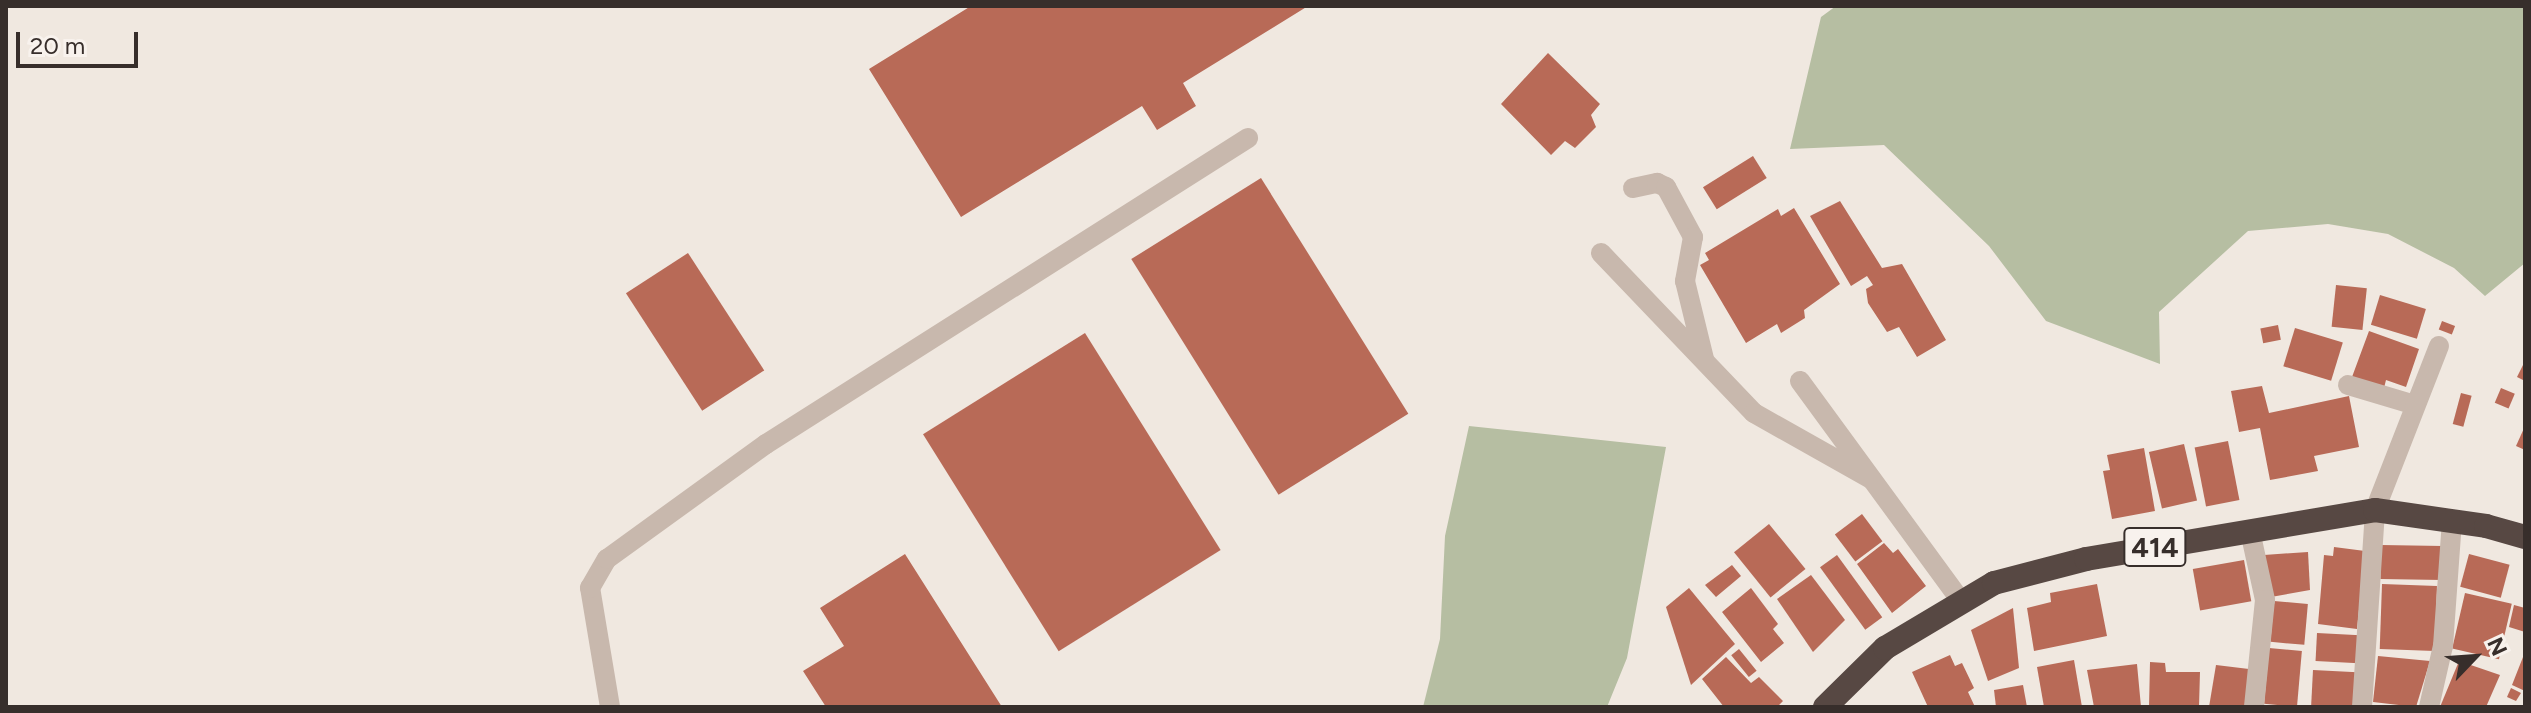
<!DOCTYPE html>
<html>
<head>
<meta charset="utf-8">
<style>
	body { margin:0 }
	#map { position:relative; width:2531px; height:713px; overflow:hidden; background:#f0e8e0; font-family:Figtree,sans-serif }
	div>[style] { position:absolute }
	[style*='--x'] { left:calc(var(--x)*1px); top:calc(var(--y)*1px); width:calc(var(--w)*1px); rotate:calc(var(--a)*1deg) }
	.green>* { inset:0; background:#b6bea2 }
	.building>* { inset:0; background:#b86a57; transform-origin:0 0 }
	.minor>* { height:20px; margin:-10px; padding:0 10px; transform-origin:10px; border-radius:10px; background:#c8b8ad }
	.highway>* { height:24px; margin:-12px; padding:0 12px; transform-origin:12px; border-radius:12px; background:#574843 }
	span { translate:-50% -50%; white-space:nowrap; text-align:center; line-height:1.15; -webkit-text-stroke:7px #f8f2ed; paint-order:stroke }
	.shield-label span { padding:2px 6px; background:#f8f2ed; border:2px solid; border-radius:6px; -webkit-text-stroke-width:0 }
	.shield-label { font-size:28px; color:#372e2b; font-weight:700 }
	.frame { position:absolute; inset:0; border:8px solid #372e2b; pointer-events:none }
	.north { position:absolute; left:2435px; top:617px; width:80px; height:80px; -webkit-text-stroke:6px #f8f2ed; paint-order:stroke; rotate:65deg; font-size:22px; font-weight:700; line-height:32px; text-align:center; color:#372e2b }
	.north::after { content:''; display:block; margin:auto; width:28px; height:36px; background:#372e2b; clip-path:polygon(50% 0,100% 100%,50% 72%,0 100%) }
	.scale { position:absolute; left:16px; top:32px; width:122px; height:36px; box-sizing:border-box; border:4px solid #372e2b; border-top:0; padding-left:10px; font-size:24px; line-height:28px; white-space:nowrap; color:#372e2b; -webkit-text-stroke:6px #f8f2ed; paint-order:stroke }
</style>
</head>
<body>
<div id="map">
	<div class="green">
		<div style="clip-path:polygon(1836px 6px,2525px 6px,2525px 263px,2485px 296px,2454px 268px,2388px 234px,2328px 224px,2248px 231px,2159px 312px,2160px 364px,2046px 321px,1989px 246px,1884px 145px,1790px 149px,1821px 17px)"></div>
		<div style="clip-path:polygon(1469px 426px,1666px 447px,1627px 658px,1607px 707px,1423px 707px,1440px 639px,1445px 536px)"></div>
	</div>
	<div class="building">
		<div style="clip-path:polygon(971px 6px,1308px 6px,1183px 83px,1196px 106px,1157px 130px,1142px 106px,961px 217px,869px 69px)"></div>
		<div style="clip-path:polygon(1548px 53px,1600px 104px,1591px 115px,1596px 127px,1575px 148px,1565px 141px,1551px 155px,1501px 104px)"></div>
		<div style="left:1753px;top:156px;width:26px;height:59px;rotate:58deg"></div>
		<div style="left:1261px;top:178px;width:278px;height:153px;rotate:58deg"></div>
		<div style="clip-path:polygon(1840px 201px,1882px 268px,1902px 264px,1946px 340px,1917px 357px,1899px 327px,1887px 332px,1868px 303px,1866px 289px,1873px 285px,1867px 276px,1851px 286px,1810px 216px)"></div>
		<div style="clip-path:polygon(1794px 208px,1840px 284px,1804px 310px,1805px 318px,1781px 333px,1777px 324px,1746px 343px,1700px 265px,1709px 260px,1705px 253px,1778px 209px,1781px 216px)"></div>
		<div style="left:688px;top:253px;width:140px;height:74px;rotate:57deg"></div>
		<div style="left:2336px;top:285px;width:31px;height:42px;rotate:6deg"></div>
		<div style="left:2380px;top:295px;width:48px;height:31px;rotate:17deg"></div>
		<div style="left:2442px;top:321px;width:14px;height:9px;rotate:21deg"></div>
		<div style="left:2278px;top:325px;width:15px;height:18px;rotate:79deg"></div>
		<div style="left:2295px;top:328px;width:50px;height:40px;rotate:17deg"></div>
		<div style="clip-path:polygon(2369px 331px,2419px 349px,2406px 387px,2386px 380px,2384px 388px,2352px 377px)"></div>
		<div style="left:1085px;top:333px;width:256px;height:191px;rotate:58deg"></div>
		<div style="clip-path:polygon(2525px 361px,2525px 381px,2517px 377px)"></div>
		<div style="clip-path:polygon(2262px 386px,2269px 413px,2349px 396px,2359px 447px,2314px 456px,2318px 471px,2270px 480px,2260px 428px,2239px 432px,2231px 391px)"></div>
		<div style="left:2501px;top:388px;width:15px;height:16px;rotate:23deg"></div>
		<div style="left:2461px;top:393px;width:11px;height:32px;rotate:15deg"></div>
		<div style="clip-path:polygon(2525px 426px,2525px 450px,2516px 446px)"></div>
		<div style="left:2228px;top:441px;width:60px;height:34px;rotate:79deg"></div>
		<div style="left:2184px;top:444px;width:58px;height:36px;rotate:77deg"></div>
		<div style="clip-path:polygon(2144px 448px,2155px 511px,2112px 519px,2103px 471px,2110px 470px,2107px 455px)"></div>
		<div style="left:1862px;top:514px;width:34px;height:34px;rotate:53deg"></div>
		<div style="left:1769px;top:524px;width:58px;height:45px;rotate:51deg"></div>
		<div style="clip-path:polygon(1884px 543px,1893px 553px,1898px 549px,1926px 586px,1892px 613px,1857px 564px)"></div>
		<div style="left:2381px;top:545px;width:62px;height:34px;rotate:1deg"></div>
		<div style="clip-path:polygon(2334px 547px,2365px 551px,2357px 629px,2318px 624px,2324px 555px,2333px 556px)"></div>
		<div style="clip-path:polygon(2308px 552px,2310px 590px,2271px 597px,2264px 555px)"></div>
		<div style="clip-path:polygon(905px 554px,1002px 707px,826px 707px,803px 671px,844px 646px,820px 608px)"></div>
		<div style="left:2469px;top:554px;width:42px;height:34px;rotate:15deg"></div>
		<div style="left:1837px;top:555px;width:77px;height:21px;rotate:54deg"></div>
		<div style="left:2244px;top:560px;width:42px;height:52px;rotate:80deg"></div>
		<div style="clip-path:polygon(1732px 565px,1741px 576px,1716px 597px,1705px 585px)"></div>
		<div style="clip-path:polygon(1811px 575px,1845px 620px,1813px 652px,1777px 599px)"></div>
		<div style="clip-path:polygon(2097px 584px,2107px 636px,2034px 651px,2027px 608px,2051px 602px,2050px 593px)"></div>
		<div style="left:2382px;top:584px;width:55px;height:65px;rotate:2deg"></div>
		<div style="clip-path:polygon(1689px 588px,1735px 644px,1691px 685px,1666px 607px)"></div>
		<div style="clip-path:polygon(1751px 588px,1778px 624px,1773px 629px,1784px 643px,1761px 662px,1722px 612px)"></div>
		<div style="left:2465px;top:593px;width:48px;height:57px;rotate:13deg"></div>
		<div style="left:2274px;top:601px;width:34px;height:41px;rotate:5deg"></div>
		<div style="clip-path:polygon(2514px 605px,2525px 608px,2525px 632px,2509px 627px)"></div>
		<div style="clip-path:polygon(2013px 608px,2019px 668px,1988px 681px,1971px 630px)"></div>
		<div style="left:2317px;top:633px;width:43px;height:28px;rotate:3deg"></div>
		<div style="left:2269px;top:648px;width:33px;height:56px;rotate:5deg"></div>
		<div style="left:1739px;top:649px;width:28px;height:10px;rotate:51deg"></div>
		<div style="clip-path:polygon(2525px 652px,2525px 691px,2512px 685px)"></div>
		<div style="clip-path:polygon(1950px 655px,1955px 666px,1962px 663px,1974px 688px,1968px 692px,1975px 707px,1928px 707px,1912px 672px)"></div>
		<div style="clip-path:polygon(2378px 656px,2430px 661px,2416px 707px,2373px 702px)"></div>
		<div style="clip-path:polygon(1726px 657px,1751px 683px,1759px 677px,1783px 701px,1777px 707px,1724px 707px,1702px 679px)"></div>
		<div style="clip-path:polygon(2074px 660px,2082px 707px,2044px 707px,2037px 667px)"></div>
		<div style="clip-path:polygon(2459px 661px,2500px 675px,2486px 707px,2440px 707px)"></div>
		<div style="clip-path:polygon(2150px 662px,2165px 663px,2166px 672px,2200px 672px,2199px 707px,2149px 707px)"></div>
		<div style="clip-path:polygon(2137px 664px,2141px 707px,2094px 707px,2087px 670px)"></div>
		<div style="clip-path:polygon(2216px 665px,2249px 669px,2245px 707px,2209px 707px)"></div>
		<div style="left:2313px;top:670px;width:44px;height:37px;rotate:3deg"></div>
		<div style="clip-path:polygon(2023px 685px,2027px 707px,1996px 707px,1994px 690px)"></div>
		<div style="clip-path:polygon(2511px 688px,2521px 693px,2516px 701px,2507px 697px)"></div>
	</div>
	<div class="minor">
		<div style="--x:1633;--y:188;--w:25;--a:-12"></div>
		<div style="--x:1657;--y:183;--w:10;--a:24"></div>
		<div style="--x:1666;--y:187;--w:57;--a:61.6"></div>
		<div style="--x:1693;--y:237;--w:45;--a:100.3"></div>
		<div style="--x:1685;--y:281;--w:80;--a:76.3"></div>
		<div style="--x:1601;--y:253;--w:221;--a:46.3"></div>
		<div style="--x:1754;--y:413;--w:134;--a:29.4"></div>
		<div style="--x:1800;--y:381;--w:274;--a:53.8"></div>
		<div style="--x:2348;--y:385;--w:70;--a:16.6"></div>
		<div style="--x:2250;--y:531;--w:71;--a:77.7"></div>
		<div style="--x:2265;--y:600;--w:108;--a:95.9"></div>
		<div style="--x:610;--y:707;--w:121;--a:-99.5"></div>
		<div style="--x:590;--y:588;--w:34;--a:-60"></div>
		<div style="--x:607;--y:559;--w:196;--a:-35.9"></div>
		<div style="--x:766;--y:444;--w:571;--a:-32.41"></div>
		<div style="--x:2362;--y:707;--w:197;--a:-86.2"></div>
		<div style="--x:2375;--y:510;--w:176;--a:-68.7"></div>
		<div style="--x:2429;--y:707;--w:63;--a:-77.1"></div>
		<div style="--x:2443;--y:646;--w:125;--a:-85.9"></div>
	</div>
	<div class="highway">
		<div style="--x:1825;--y:707;--w:84;--a:-44.5"></div>
		<div style="--x:1885;--y:648;--w:127;--a:-30.8"></div>
		<div style="--x:1994;--y:583;--w:95;--a:-14.6"></div>
		<div style="--x:2086;--y:559;--w:293;--a:-9.6"></div>
		<div style="--x:2375;--y:510;--w:112;--a:8.2"></div>
		<div style="--x:2486;--y:526;--w:41;--a:15.8"></div>
	</div>
	<div class="shield-label">
		<span style="left:2155px;top:547px">414</span>
	</div>
	<div class="frame"></div>
	<div class="north">N</div>
	<div class="scale">20 m</div>
</div>
</body>
</html>
